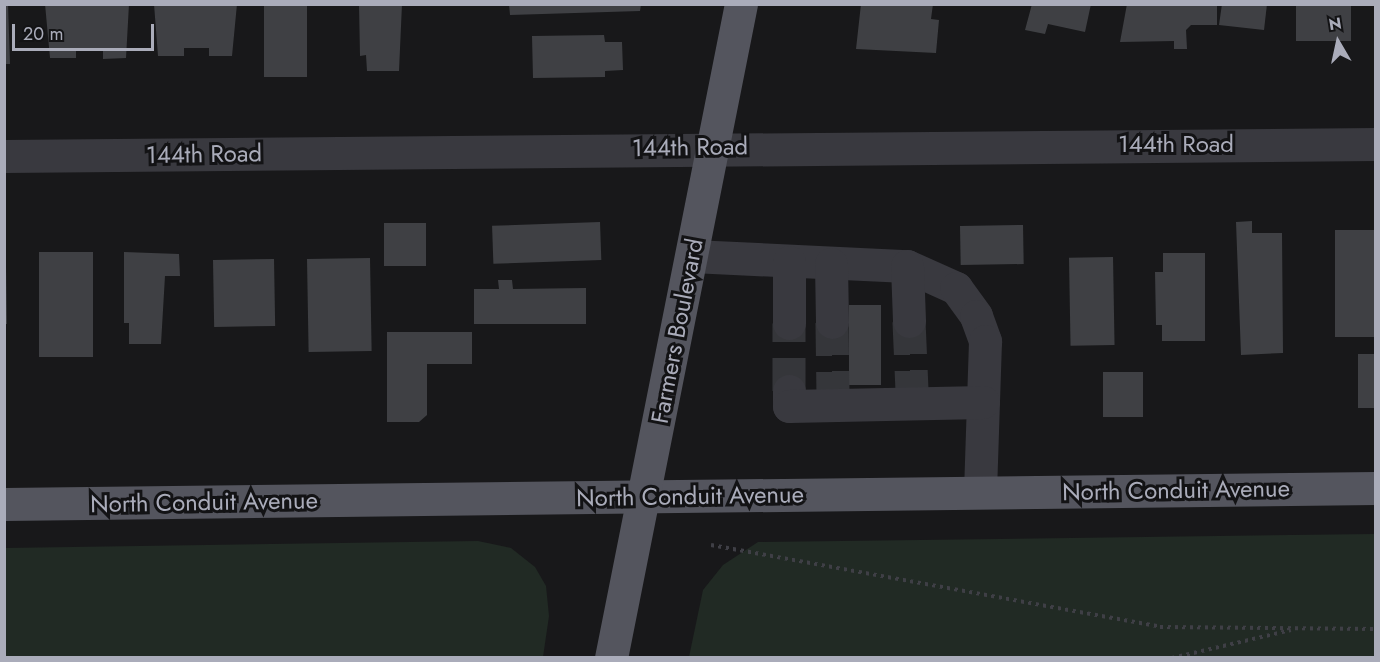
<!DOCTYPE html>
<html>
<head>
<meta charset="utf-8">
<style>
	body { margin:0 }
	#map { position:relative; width:1380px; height:662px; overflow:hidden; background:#18181a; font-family:Jost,sans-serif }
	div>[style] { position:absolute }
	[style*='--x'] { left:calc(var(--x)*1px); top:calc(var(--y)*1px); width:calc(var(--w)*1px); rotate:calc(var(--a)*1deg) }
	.green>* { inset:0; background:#212a24 }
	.building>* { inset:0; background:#3f4044; transform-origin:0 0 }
	.minor-tunnel>* { height:33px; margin-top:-16.5px; transform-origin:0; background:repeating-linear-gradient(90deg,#35363a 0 33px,transparent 0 49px) }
	.path>* { height:4px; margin-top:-2px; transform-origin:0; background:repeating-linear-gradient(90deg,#3f3f46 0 3px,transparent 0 7.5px) }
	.minor>* { height:33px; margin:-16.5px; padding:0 16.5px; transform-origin:16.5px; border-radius:16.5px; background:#39393f }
	.major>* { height:33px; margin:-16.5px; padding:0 16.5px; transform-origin:16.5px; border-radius:16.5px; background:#54555e }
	span { translate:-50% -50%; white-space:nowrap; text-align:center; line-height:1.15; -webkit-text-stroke:6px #131315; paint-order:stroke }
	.street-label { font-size:24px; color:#aaacba }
	.frame { position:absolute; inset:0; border:6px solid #aaacba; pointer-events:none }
	.north { position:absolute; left:1308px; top:12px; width:60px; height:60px; -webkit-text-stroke:4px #131315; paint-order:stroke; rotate:351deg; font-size:16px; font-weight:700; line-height:24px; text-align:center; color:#aaacba }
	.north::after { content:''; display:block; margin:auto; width:21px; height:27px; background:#aaacba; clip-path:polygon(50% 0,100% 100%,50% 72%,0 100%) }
	.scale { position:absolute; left:12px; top:24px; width:142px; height:27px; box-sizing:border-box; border:3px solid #aaacba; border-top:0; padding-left:8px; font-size:18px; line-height:21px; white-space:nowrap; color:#aaacba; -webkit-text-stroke:4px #131315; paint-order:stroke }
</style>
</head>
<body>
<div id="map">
	<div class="green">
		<div style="clip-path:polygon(1375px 534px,1375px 657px,689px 657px,703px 590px,723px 565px,758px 542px)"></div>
		<div style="clip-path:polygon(478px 541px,511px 548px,535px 567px,546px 586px,549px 616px,543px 657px,5px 657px,5px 548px)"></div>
	</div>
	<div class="building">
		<div style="clip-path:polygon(4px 4px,8px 4px,10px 64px,4px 64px)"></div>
		<div style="clip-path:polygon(45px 4px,129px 4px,126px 58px,103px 59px,103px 50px,76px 50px,76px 58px,50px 58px)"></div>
		<div style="clip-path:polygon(154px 4px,237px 4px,232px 56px,209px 56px,209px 48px,184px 48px,184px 56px,158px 56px)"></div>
		<div style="left:264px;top:4px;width:43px;height:73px"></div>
		<div style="clip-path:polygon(359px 4px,402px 4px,399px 71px,367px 71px,366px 55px,360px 56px)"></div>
		<div style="clip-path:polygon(509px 4px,641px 4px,640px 11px,510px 15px)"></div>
		<div style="clip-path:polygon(861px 4px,933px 4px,931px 19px,939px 20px,936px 53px,856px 49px)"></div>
		<div style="clip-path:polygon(1032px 4px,1091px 4px,1085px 32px,1048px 24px,1045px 34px,1025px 30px)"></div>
		<div style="clip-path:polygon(1127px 4px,1217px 4px,1217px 25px,1191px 25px,1186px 30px,1187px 49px,1174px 49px,1174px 41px,1120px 42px)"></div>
		<div style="clip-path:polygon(1222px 4px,1267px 4px,1264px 30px,1219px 25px)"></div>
		<div style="left:1296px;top:4px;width:55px;height:37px"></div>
		<div style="clip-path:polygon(604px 35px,605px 42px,622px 42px,623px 70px,605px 71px,605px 77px,533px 78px,532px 36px)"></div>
		<div style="clip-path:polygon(1252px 221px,1252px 233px,1282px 233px,1283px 353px,1241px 355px,1236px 222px)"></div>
		<div style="left:600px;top:222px;width:38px;height:108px;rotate:88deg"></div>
		<div style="left:384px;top:223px;width:42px;height:43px"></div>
		<div style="left:1023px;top:225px;width:39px;height:63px;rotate:89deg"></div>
		<div style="left:1376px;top:230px;width:107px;height:41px;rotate:90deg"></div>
		<div style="left:39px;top:252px;width:54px;height:105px"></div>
		<div style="clip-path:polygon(124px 252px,179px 254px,180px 276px,165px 276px,161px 344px,129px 344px,129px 323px,124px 323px)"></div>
		<div style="clip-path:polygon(1163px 253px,1205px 253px,1205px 341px,1162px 341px,1162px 325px,1156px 325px,1155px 272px,1163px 272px)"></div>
		<div style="left:1113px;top:257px;width:88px;height:44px;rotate:89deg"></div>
		<div style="left:370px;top:258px;width:93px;height:63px;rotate:89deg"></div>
		<div style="left:274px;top:259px;width:67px;height:61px;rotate:89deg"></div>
		<div style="clip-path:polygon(4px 267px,6px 267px,7px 324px,4px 324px)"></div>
		<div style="clip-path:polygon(498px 280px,512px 280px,513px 289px,586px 288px,586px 324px,474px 324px,474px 289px,499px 289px)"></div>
		<div style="left:849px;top:305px;width:32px;height:80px"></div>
		<div style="clip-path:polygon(387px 332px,472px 332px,472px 364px,427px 364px,427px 415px,419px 422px,387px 422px)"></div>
		<div style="left:1358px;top:354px;width:18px;height:54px"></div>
		<div style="left:1103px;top:372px;width:40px;height:45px"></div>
	</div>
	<div class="minor-tunnel">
		<div style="--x:909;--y:321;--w:70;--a:87.5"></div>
		<div style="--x:832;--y:322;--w:68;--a:89.2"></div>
		<div style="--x:789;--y:391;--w:68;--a:-90"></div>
	</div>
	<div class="path">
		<div style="--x:711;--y:545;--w:456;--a:10.3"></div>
		<div style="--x:1160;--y:627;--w:216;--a:0.5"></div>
		<div style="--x:1172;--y:658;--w:122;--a:-13.2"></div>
	</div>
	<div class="minor">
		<div style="--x:4;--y:156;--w:1372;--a:-0.5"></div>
		<div style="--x:692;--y:256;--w:215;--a:2.7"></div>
		<div style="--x:907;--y:266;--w:54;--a:24.2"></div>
		<div style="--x:956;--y:288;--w:34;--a:54"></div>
		<div style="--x:976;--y:316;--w:27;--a:70"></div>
		<div style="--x:985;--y:341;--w:151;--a:91.9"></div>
		<div style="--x:831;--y:264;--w:58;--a:89"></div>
		<div style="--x:907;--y:266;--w:55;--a:87.9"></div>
		<div style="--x:789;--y:323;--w:61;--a:-90"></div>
		<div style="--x:789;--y:391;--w:15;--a:90"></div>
		<div style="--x:789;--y:406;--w:194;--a:-1.2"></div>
	</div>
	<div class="major">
		<div style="--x:4;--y:504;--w:1372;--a:-0.67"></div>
		<div style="--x:611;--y:658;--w:667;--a:-78.76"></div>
	</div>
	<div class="street-label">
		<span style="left:1176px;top:144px">144th Road</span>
		<span style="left:690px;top:147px;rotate:-1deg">144th Road</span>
		<span style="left:204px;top:154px;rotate:-1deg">144th Road</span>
		<span style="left:677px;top:331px;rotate:-79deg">Farmers Boulevard</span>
		<span style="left:1176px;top:490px;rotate:-1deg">North Conduit Avenue</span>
		<span style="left:690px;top:496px;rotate:-1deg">North Conduit Avenue</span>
		<span style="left:204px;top:502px;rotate:-1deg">North Conduit Avenue</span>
	</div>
	<div class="frame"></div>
	<div class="north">N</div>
	<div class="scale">20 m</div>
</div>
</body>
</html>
